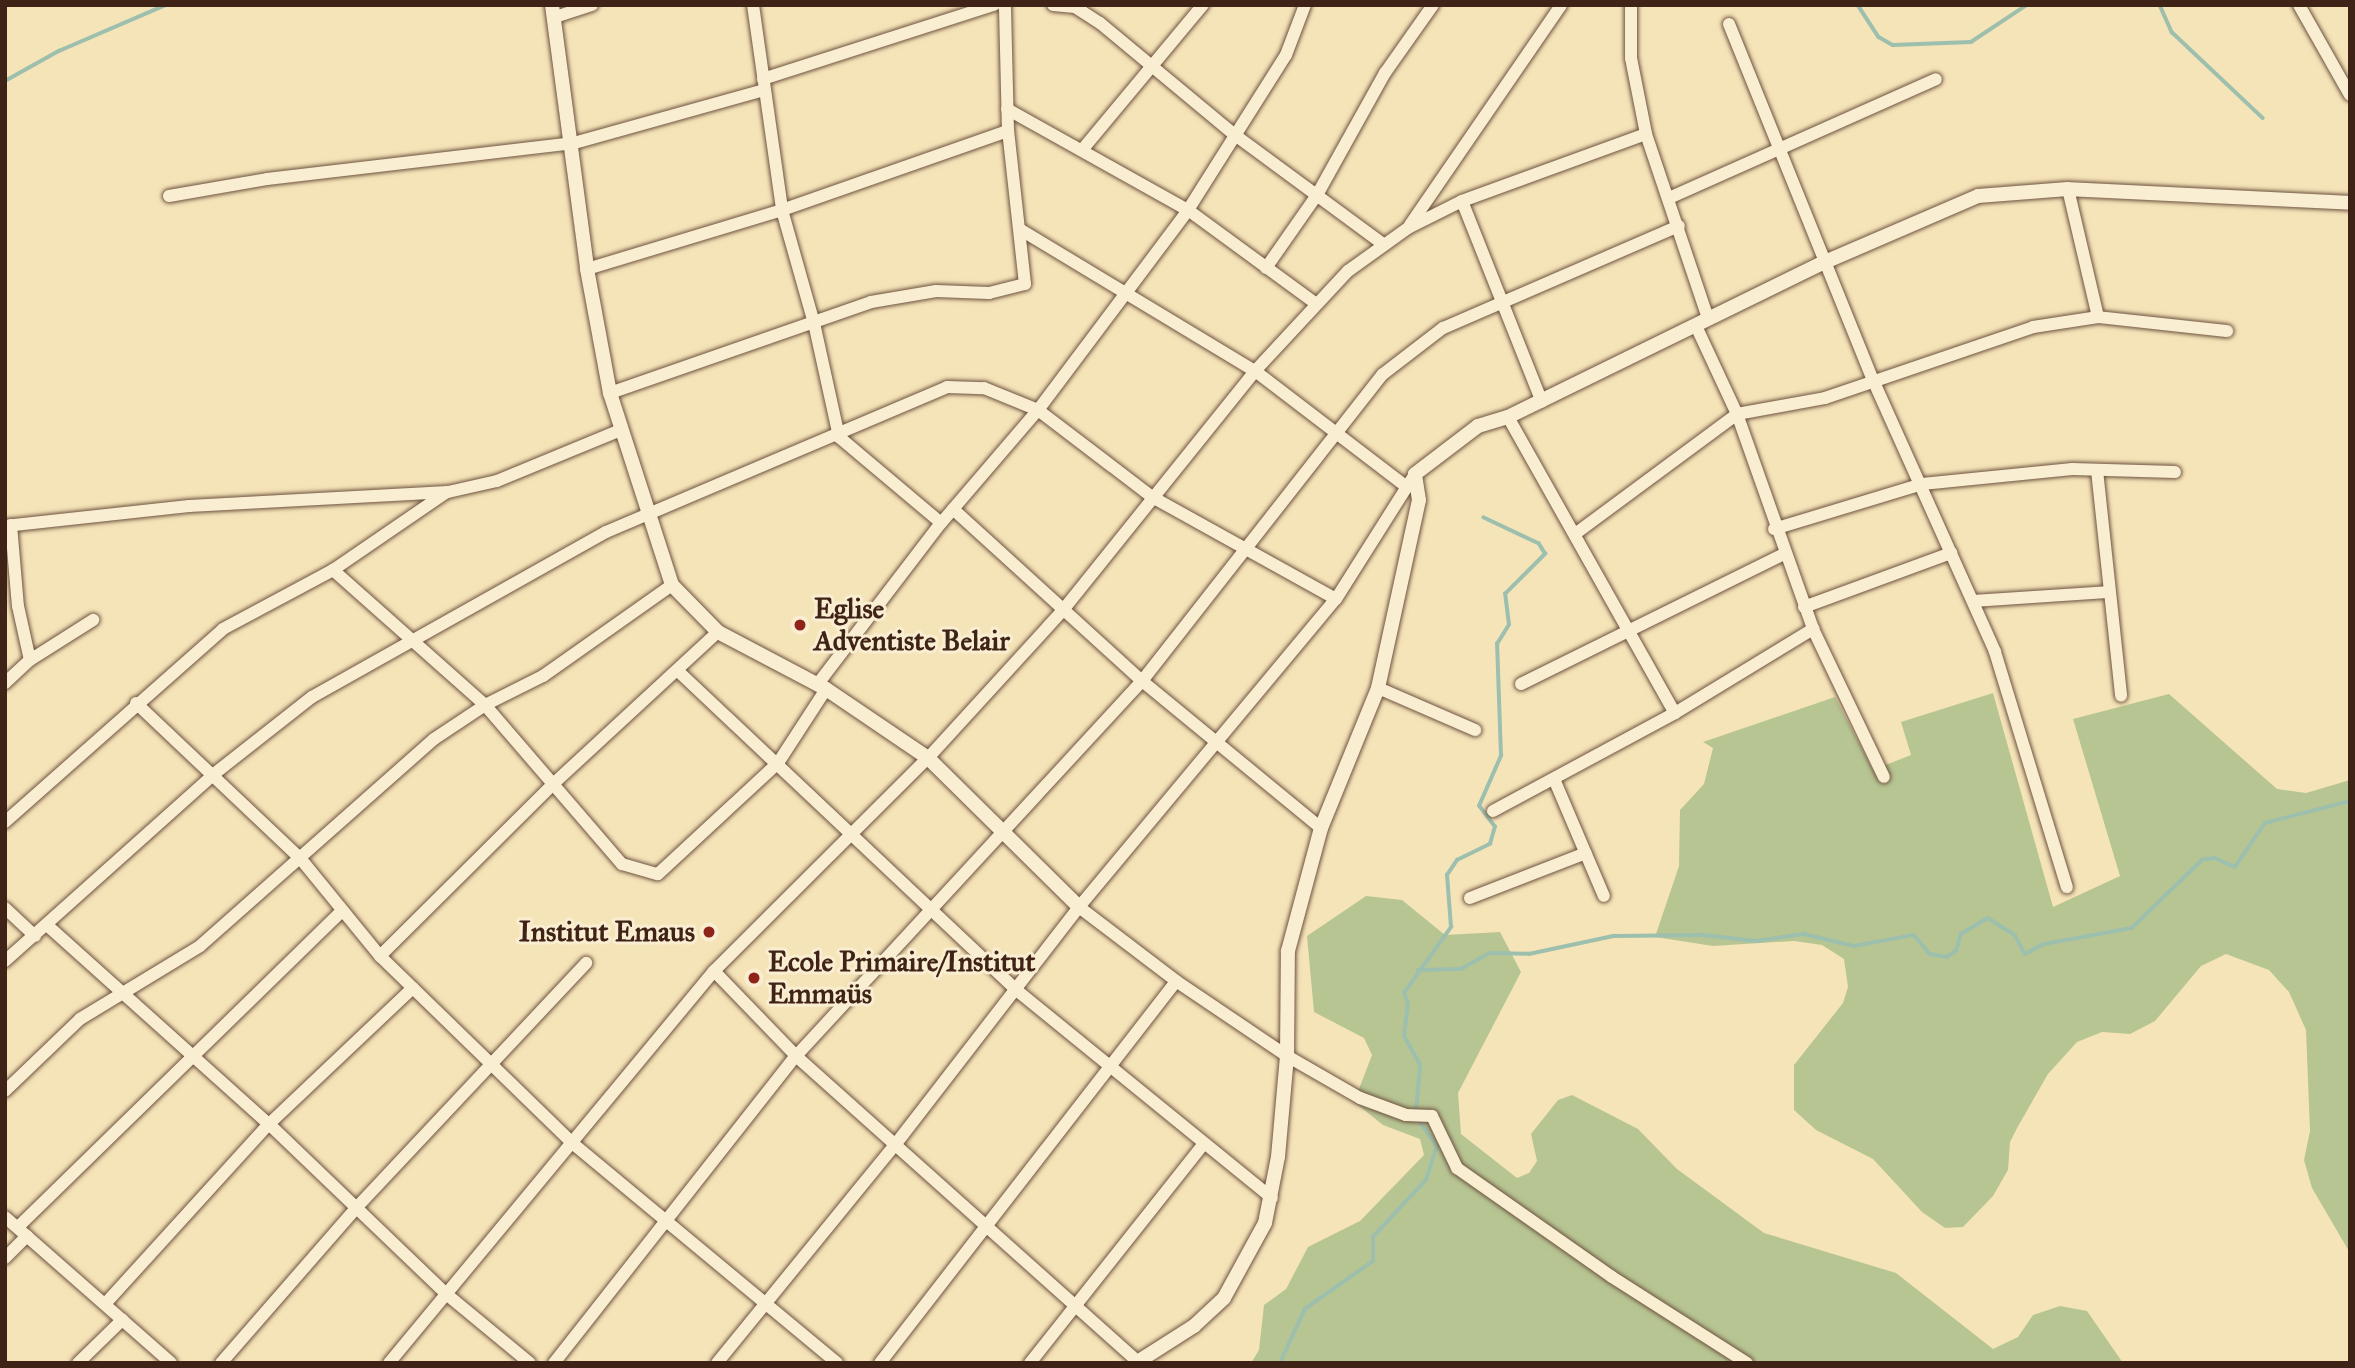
<!DOCTYPE html>
<html>
<head>
<meta charset="utf-8">
<style>
	body { margin:0 }
	#map { position:relative; width:2355px; height:1368px; overflow:hidden; background:#f6e4b9; font-family:"IM FELL Great Primer",serif }
	div>[style] { position:absolute }
	[style*='--x'] { left:calc(var(--x)*1px); top:calc(var(--y)*1px); width:calc(var(--w)*1px); rotate:calc(var(--a)*1deg) }
	.green>* { inset:0; background:#b7c593 }
	.stream>* { height:3.5px; margin:-1.75px; padding:0 1.75px; transform-origin:1.75px; border-radius:1.75px; background:#9dbfad }
	.roads { filter:drop-shadow(0 0 2px #6d533f) drop-shadow(0 0 2px #6d533f) }
	.minor>* { height:12px; margin:-6px; padding:0 6px; transform-origin:6px; border-radius:6px; background:#f9edd2 }
	.tertiary>* { height:14px; margin:-7px; padding:0 7px; transform-origin:7px; border-radius:7px; background:#f9edd2 }
	.dots>* { width:19px; height:19px; translate:-50% -50%; box-sizing:border-box; border:4px solid #f9edd2; border-radius:50% }
	span { translate:-50% -50%; white-space:nowrap; text-align:center; line-height:1.15; -webkit-text-stroke:6px #f9edd2; paint-order:stroke }
	.poi-label { font-size:28px; color:#3f2316; font-weight:700 }
	.left { translate:0 -50%; text-align:left }
	.right { translate:-100% -50%; text-align:right }
	.frame { position:absolute; inset:0; border:7px solid #3f2316; pointer-events:none }
</style>
</head>
<body>
<div id="map">
	<div class="green">
		<div style="clip-path:polygon(1993px 693px,2053px 907px,2120px 876px,2073px 719px,2169px 694px,2277px 789px,2306px 793px,2350px 780px,2350px 1253px,2312px 1188px,2304px 1160px,2310px 1131px,2306px 1030px,2289px 992px,2269px 970px,2226px 954px,2201px 966px,2155px 1021px,2130px 1034px,2102px 1032px,2077px 1042px,2048px 1074px,2017px 1128px,2010px 1142px,2008px 1170px,1993px 1196px,1963px 1227px,1945px 1228px,1922px 1212px,1873px 1159px,1816px 1130px,1794px 1110px,1794px 1065px,1843px 1003px,1848px 987px,1844px 959px,1822px 945px,1794px 941px,1713px 946px,1655px 937px,1679px 866px,1680px 810px,1704px 784px,1713px 748px,1703px 742px,1835px 697px,1873px 770px,1911px 755px,1901px 722px)"></div>
		<div style="clip-path:polygon(1366px 896px,1402px 900px,1445px 935px,1500px 932px,1521px 972px,1458px 1093px,1461px 1134px,1517px 1178px,1529px 1173px,1537px 1161px,1531px 1134px,1558px 1100px,1572px 1095px,1638px 1129px,1677px 1169px,1764px 1233px,1896px 1273px,1993px 1349px,2018px 1337px,2033px 1315px,2060px 1306px,2087px 1311px,2123px 1363px,1251px 1363px,1259px 1350px,1264px 1305px,1286px 1289px,1308px 1247px,1360px 1221px,1424px 1155px,1420px 1139px,1383px 1125px,1354px 1102px,1372px 1055px,1364px 1038px,1314px 1012px,1307px 936px)"></div>
	</div>
	<div class="stream">
		<div style="--x:1858;--y:5;--w:38;--a:57"></div>
		<div style="--x:1879;--y:37;--w:16;--a:30"></div>
		<div style="--x:1893;--y:45;--w:78;--a:-2.2"></div>
		<div style="--x:1971;--y:42;--w:67;--a:-33.5"></div>
		<div style="--x:2160;--y:5;--w:30;--a:66"></div>
		<div style="--x:2172;--y:32;--w:125;--a:43.4"></div>
		<div style="--x:5;--y:81;--w:62;--a:-29.1"></div>
		<div style="--x:59;--y:51;--w:116;--a:-23.3"></div>
		<div style="--x:1418;--y:970;--w:43;--a:-1.3"></div>
		<div style="--x:1461;--y:969;--w:33;--a:-29"></div>
		<div style="--x:1490;--y:953;--w:39;--a:1"></div>
		<div style="--x:1529;--y:954;--w:87;--a:-12"></div>
		<div style="--x:1614;--y:936;--w:89;--a:-0.6"></div>
		<div style="--x:1703;--y:935;--w:54;--a:6.3"></div>
		<div style="--x:1757;--y:941;--w:48;--a:-8.5"></div>
		<div style="--x:1804;--y:934;--w:51;--a:13.5"></div>
		<div style="--x:1854;--y:946;--w:61;--a:-10.4"></div>
		<div style="--x:1914;--y:935;--w:25;--a:50"></div>
		<div style="--x:1930;--y:954;--w:17;--a:10"></div>
		<div style="--x:1947;--y:957;--w:11;--a:-34"></div>
		<div style="--x:1956;--y:951;--w:18;--a:-74"></div>
		<div style="--x:1961;--y:934;--w:31;--a:-31"></div>
		<div style="--x:1988;--y:918;--w:32;--a:32"></div>
		<div style="--x:2015;--y:935;--w:21;--a:62"></div>
		<div style="--x:2025;--y:954;--w:21;--a:-28"></div>
		<div style="--x:2044;--y:944;--w:89;--a:-10.3"></div>
		<div style="--x:2132;--y:928;--w:98;--a:-44.2"></div>
		<div style="--x:2202;--y:860;--w:13;--a:-9"></div>
		<div style="--x:2215;--y:858;--w:22;--a:24"></div>
		<div style="--x:2235;--y:867;--w:53;--a:-55.7"></div>
		<div style="--x:2265;--y:823;--w:88;--a:-14.5"></div>
		<div style="--x:1416;--y:1113;--w:48;--a:-85.2"></div>
		<div style="--x:1420;--y:1065;--w:33;--a:-119"></div>
		<div style="--x:1404;--y:1036;--w:32;--a:-83"></div>
		<div style="--x:1408;--y:1004;--w:12;--a:-110"></div>
		<div style="--x:1404;--y:993;--w:81;--a:-54.5"></div>
		<div style="--x:1451;--y:927;--w:52;--a:-94.4"></div>
		<div style="--x:1447;--y:875;--w:18;--a:-56"></div>
		<div style="--x:1457;--y:860;--w:37;--a:-26"></div>
		<div style="--x:1490;--y:844;--w:18;--a:-74"></div>
		<div style="--x:1495;--y:827;--w:26;--a:-127"></div>
		<div style="--x:1479;--y:806;--w:55;--a:-66.3"></div>
		<div style="--x:1501;--y:756;--w:112;--a:-92"></div>
		<div style="--x:1497;--y:644;--w:22;--a:-58"></div>
		<div style="--x:1509;--y:625;--w:31;--a:-97"></div>
		<div style="--x:1505;--y:594;--w:57;--a:-45"></div>
		<div style="--x:1545;--y:554;--w:12;--a:-121"></div>
		<div style="--x:1539;--y:544;--w:61;--a:-154.7"></div>
		<div style="--x:1280;--y:1363;--w:60;--a:-65.2"></div>
		<div style="--x:1305;--y:1309;--w:83;--a:-35.2"></div>
		<div style="--x:1373;--y:1261;--w:24;--a:-90"></div>
		<div style="--x:1373;--y:1237;--w:78;--a:-47.1"></div>
		<div style="--x:1426;--y:1180;--w:35;--a:-72"></div>
		<div style="--x:1437;--y:1147;--w:32;--a:-124"></div>
	</div>
	<div class="roads">
		<div class="minor">
			<div style="--x:753;--y:5;--w:207;--a:81.9"></div>
			<div style="--x:782;--y:210;--w:117;--a:74.2"></div>
			<div style="--x:814;--y:323;--w:117;--a:77.6"></div>
			<div style="--x:839;--y:437;--w:133;--a:40.1"></div>
			<div style="--x:1053;--y:5;--w:22;--a:5"></div>
			<div style="--x:1075;--y:7;--w:30;--a:33"></div>
			<div style="--x:1100;--y:23;--w:175;--a:39.7"></div>
			<div style="--x:1235;--y:135;--w:184;--a:36.4"></div>
			<div style="--x:1631;--y:5;--w:53;--a:90"></div>
			<div style="--x:1631;--y:58;--w:77;--a:78.8"></div>
			<div style="--x:1646;--y:134;--w:194;--a:71.4"></div>
			<div style="--x:2299;--y:5;--w:103;--a:60.5"></div>
			<div style="--x:555;--y:17;--w:39;--a:-18"></div>
			<div style="--x:1729;--y:24;--w:384;--a:68"></div>
			<div style="--x:1873;--y:380;--w:298;--a:65.8"></div>
			<div style="--x:1995;--y:652;--w:246;--a:73"></div>
			<div style="--x:763;--y:79;--w:243;--a:-17.8"></div>
			<div style="--x:1007;--y:109;--w:207;--a:29.2"></div>
			<div style="--x:1188;--y:210;--w:157;--a:36.2"></div>
			<div style="--x:1082;--y:150;--w:189;--a:-50.2"></div>
			<div style="--x:2068;--y:189;--w:131;--a:76.8"></div>
			<div style="--x:169;--y:196;--w:99;--a:-9.8"></div>
			<div style="--x:267;--y:179;--w:309;--a:-6.7"></div>
			<div style="--x:574;--y:143;--w:197;--a:-15.6"></div>
			<div style="--x:1669;--y:198;--w:292;--a:-24"></div>
			<div style="--x:1462;--y:201;--w:216;--a:68.3"></div>
			<div style="--x:1410;--y:225;--w:267;--a:-55.5"></div>
			<div style="--x:1021;--y:230;--w:273;--a:31.1"></div>
			<div style="--x:1255;--y:371;--w:188;--a:37.4"></div>
			<div style="--x:1266;--y:268;--w:89;--a:-55.1"></div>
			<div style="--x:1317;--y:195;--w:140;--a:-60.9"></div>
			<div style="--x:1385;--y:73;--w:83;--a:-54.8"></div>
			<div style="--x:587;--y:269;--w:204;--a:-16.8"></div>
			<div style="--x:782;--y:210;--w:239;--a:-19.3"></div>
			<div style="--x:1696;--y:326;--w:97;--a:65"></div>
			<div style="--x:1737;--y:414;--w:228;--a:70.5"></div>
			<div style="--x:1813;--y:629;--w:164;--a:64.4"></div>
			<div style="--x:610;--y:393;--w:276;--a:-19.2"></div>
			<div style="--x:871;--y:302;--w:66;--a:-9.6"></div>
			<div style="--x:936;--y:291;--w:53;--a:2.2"></div>
			<div style="--x:989;--y:293;--w:37;--a:-14"></div>
			<div style="--x:1025;--y:284;--w:154;--a:-96.3"></div>
			<div style="--x:1008;--y:131;--w:126;--a:-91.4"></div>
			<div style="--x:1508;--y:417;--w:340;--a:60.6"></div>
			<div style="--x:2097;--y:470;--w:227;--a:83.9"></div>
			<div style="--x:953;--y:509;--w:256;--a:42.3"></div>
			<div style="--x:1142;--y:681;--w:232;--a:39.4"></div>
			<div style="--x:11;--y:525;--w:81;--a:85.1"></div>
			<div style="--x:18;--y:606;--w:55;--a:77.5"></div>
			<div style="--x:5;--y:526;--w:185;--a:-6.2"></div>
			<div style="--x:189;--y:506;--w:259;--a:-3.1"></div>
			<div style="--x:448;--y:492;--w:50;--a:-12.7"></div>
			<div style="--x:497;--y:481;--w:134;--a:-22.4"></div>
			<div style="--x:1774;--y:529;--w:155;--a:-16.9"></div>
			<div style="--x:1922;--y:484;--w:151;--a:-5.7"></div>
			<div style="--x:2072;--y:469;--w:103;--a:1.7"></div>
			<div style="--x:1575;--y:534;--w:202;--a:-36.5"></div>
			<div style="--x:1737;--y:414;--w:89;--a:-10.3"></div>
			<div style="--x:1825;--y:398;--w:220;--a:-18.8"></div>
			<div style="--x:2033;--y:327;--w:66;--a:-8.7"></div>
			<div style="--x:2098;--y:317;--w:130;--a:6.2"></div>
			<div style="--x:333;--y:570;--w:203;--a:41.6"></div>
			<div style="--x:485;--y:705;--w:210;--a:49.3"></div>
			<div style="--x:622;--y:864;--w:37;--a:16"></div>
			<div style="--x:658;--y:874;--w:163;--a:-42.8"></div>
			<div style="--x:778;--y:763;--w:88;--a:-57"></div>
			<div style="--x:1973;--y:601;--w:134;--a:-3.8"></div>
			<div style="--x:1804;--y:607;--w:157;--a:-20.2"></div>
			<div style="--x:679;--y:672;--w:462;--a:43.3"></div>
			<div style="--x:1015;--y:989;--w:331;--a:39.1"></div>
			<div style="--x:5;--y:683;--w:34;--a:-43"></div>
			<div style="--x:30;--y:660;--w:75;--a:-32.4"></div>
			<div style="--x:1521;--y:684;--w:293;--a:-26.3"></div>
			<div style="--x:817;--y:685;--w:204;--a:-52.6"></div>
			<div style="--x:941;--y:523;--w:149;--a:-49.4"></div>
			<div style="--x:1038;--y:410;--w:250;--a:-53.1"></div>
			<div style="--x:1188;--y:210;--w:183;--a:-57.7"></div>
			<div style="--x:1286;--y:55;--w:53;--a:-69.2"></div>
			<div style="--x:1378;--y:688;--w:106;--a:23.4"></div>
			<div style="--x:136;--y:703;--w:226;--a:43.4"></div>
			<div style="--x:300;--y:858;--w:127;--a:50.8"></div>
			<div style="--x:380;--y:956;--w:267;--a:44.2"></div>
			<div style="--x:571;--y:1142;--w:346;--a:39.7"></div>
			<div style="--x:1554;--y:779;--w:127;--a:66.9"></div>
			<div style="--x:1493;--y:811;--w:207;--a:-28.3"></div>
			<div style="--x:1675;--y:713;--w:162;--a:-31.3"></div>
			<div style="--x:5;--y:822;--w:291;--a:-41.5"></div>
			<div style="--x:223;--y:629;--w:125;--a:-28.2"></div>
			<div style="--x:333;--y:570;--w:138;--a:-34.4"></div>
			<div style="--x:1470;--y:898;--w:124;--a:-21.2"></div>
			<div style="--x:1079;--y:907;--w:122;--a:37.3"></div>
			<div style="--x:1176;--y:981;--w:134;--a:34"></div>
			<div style="--x:1287;--y:1056;--w:84;--a:29.9"></div>
			<div style="--x:1360;--y:1098;--w:49;--a:20.3"></div>
			<div style="--x:1406;--y:1115;--w:26;--a:2"></div>
			<div style="--x:1432;--y:1116;--w:58;--a:64.3"></div>
			<div style="--x:1457;--y:1168;--w:189;--a:35.1"></div>
			<div style="--x:1612;--y:1277;--w:160;--a:32.5"></div>
			<div style="--x:5;--y:908;--w:41;--a:43"></div>
			<div style="--x:48;--y:926;--w:297;--a:41.9"></div>
			<div style="--x:269;--y:1124;--w:244;--a:43.8"></div>
			<div style="--x:445;--y:1293;--w:110;--a:39.5"></div>
			<div style="--x:380;--y:956;--w:243;--a:-44.8"></div>
			<div style="--x:552;--y:785;--w:226;--a:-42.7"></div>
			<div style="--x:5;--y:961;--w:280;--a:-41.8"></div>
			<div style="--x:214;--y:774;--w:125;--a:-38.2"></div>
			<div style="--x:312;--y:697;--w:337;--a:-29.3"></div>
			<div style="--x:606;--y:532;--w:371;--a:-23"></div>
			<div style="--x:947;--y:387;--w:37;--a:2"></div>
			<div style="--x:984;--y:388;--w:58;--a:22.2"></div>
			<div style="--x:1038;--y:410;--w:143;--a:37.3"></div>
			<div style="--x:1152;--y:497;--w:210;--a:29"></div>
			<div style="--x:714;--y:971;--w:118;--a:46"></div>
			<div style="--x:796;--y:1056;--w:459;--a:41.8"></div>
			<div style="--x:5;--y:1091;--w:104;--a:-43.8"></div>
			<div style="--x:80;--y:1019;--w:140;--a:-31.3"></div>
			<div style="--x:200;--y:946;--w:312;--a:-41.5"></div>
			<div style="--x:434;--y:739;--w:61;--a:-33.7"></div>
			<div style="--x:485;--y:705;--w:65;--a:-26.6"></div>
			<div style="--x:543;--y:676;--w:158;--a:-35.2"></div>
			<div style="--x:5;--y:1217;--w:221;--a:41.3"></div>
			<div style="--x:18;--y:1227;--w:453;--a:-44.3"></div>
			<div style="--x:5;--y:1258;--w:31;--a:-45"></div>
			<div style="--x:105;--y:1304;--w:244;--a:-47.7"></div>
			<div style="--x:269;--y:1124;--w:198;--a:-43.4"></div>
			<div style="--x:78;--y:1363;--w:62;--a:-44.3"></div>
			<div style="--x:221;--y:1363;--w:207;--a:-48.9"></div>
			<div style="--x:357;--y:1207;--w:335;--a:-46.8"></div>
			<div style="--x:389;--y:1363;--w:509;--a:-50.34"></div>
			<div style="--x:714;--y:971;--w:302;--a:-44.9"></div>
			<div style="--x:928;--y:758;--w:200;--a:-47.6"></div>
			<div style="--x:1063;--y:610;--w:307;--a:-51.2"></div>
			<div style="--x:1255;--y:371;--w:137;--a:-47.1"></div>
			<div style="--x:1348;--y:271;--w:74;--a:-35.6"></div>
			<div style="--x:1408;--y:228;--w:60;--a:-26.6"></div>
			<div style="--x:1462;--y:201;--w:196;--a:-20"></div>
			<div style="--x:554;--y:1363;--w:391;--a:-51.8"></div>
			<div style="--x:796;--y:1056;--w:510;--a:-47.3"></div>
			<div style="--x:1142;--y:681;--w:390;--a:-51.9"></div>
			<div style="--x:1383;--y:374;--w:76;--a:-37.5"></div>
			<div style="--x:1443;--y:328;--w:257;--a:-23.4"></div>
			<div style="--x:717;--y:1363;--w:281;--a:-50.8"></div>
			<div style="--x:895;--y:1145;--w:301;--a:-52.3"></div>
			<div style="--x:1079;--y:907;--w:401;--a:-50.2"></div>
			<div style="--x:1336;--y:599;--w:148;--a:-57.7"></div>
			<div style="--x:880;--y:1363;--w:483;--a:-52.2"></div>
			<div style="--x:1030;--y:1363;--w:278;--a:-51.6"></div>
		</div>
		<div class="tertiary">
			<div style="--x:552;--y:5;--w:266;--a:82.4"></div>
			<div style="--x:587;--y:269;--w:126;--a:79.5"></div>
			<div style="--x:610;--y:393;--w:202;--a:72.1"></div>
			<div style="--x:672;--y:585;--w:66;--a:45.6"></div>
			<div style="--x:718;--y:632;--w:122;--a:27.8"></div>
			<div style="--x:826;--y:689;--w:123;--a:34.1"></div>
			<div style="--x:928;--y:758;--w:212;--a:44.6"></div>
			<div style="--x:1136;--y:1363;--w:69;--a:-32.5"></div>
			<div style="--x:1194;--y:1326;--w:41;--a:-43"></div>
			<div style="--x:1224;--y:1298;--w:85;--a:-61.3"></div>
			<div style="--x:1265;--y:1223;--w:67;--a:-78.9"></div>
			<div style="--x:1278;--y:1157;--w:101;--a:-84.9"></div>
			<div style="--x:1287;--y:1056;--w:105;--a:-89.5"></div>
			<div style="--x:1288;--y:951;--w:127;--a:-75"></div>
			<div style="--x:1321;--y:828;--w:151;--a:-67.8"></div>
			<div style="--x:1378;--y:688;--w:192;--a:-77.7"></div>
			<div style="--x:1419;--y:500;--w:26;--a:-99"></div>
			<div style="--x:1415;--y:474;--w:79;--a:-37.3"></div>
			<div style="--x:1478;--y:426;--w:31;--a:-17"></div>
			<div style="--x:1508;--y:417;--w:353;--a:-26.1"></div>
			<div style="--x:1825;--y:262;--w:167;--a:-23.3"></div>
			<div style="--x:1978;--y:196;--w:90;--a:-4.4"></div>
			<div style="--x:2068;--y:189;--w:282;--a:2.8"></div>
		</div>
	</div>
	<div class="dots">
		<div style="left:800px;top:625px;background:#8f2418"></div>
		<div style="left:709px;top:932px;background:#8f2418"></div>
		<div style="left:754px;top:978px;background:#8f2418"></div>
	</div>
	<div class="poi-label">
		<span class="left" style="left:814px;top:625px">Eglise<br>Adventiste Belair</span>
		<span class="right" style="left:695px;top:932px">Institut Emaus</span>
		<span class="left" style="left:768px;top:978px">Ecole Primaire/Institut<br>Emmaüs</span>
	</div>
	<div class="frame"></div>
</div>
</body>
</html>
